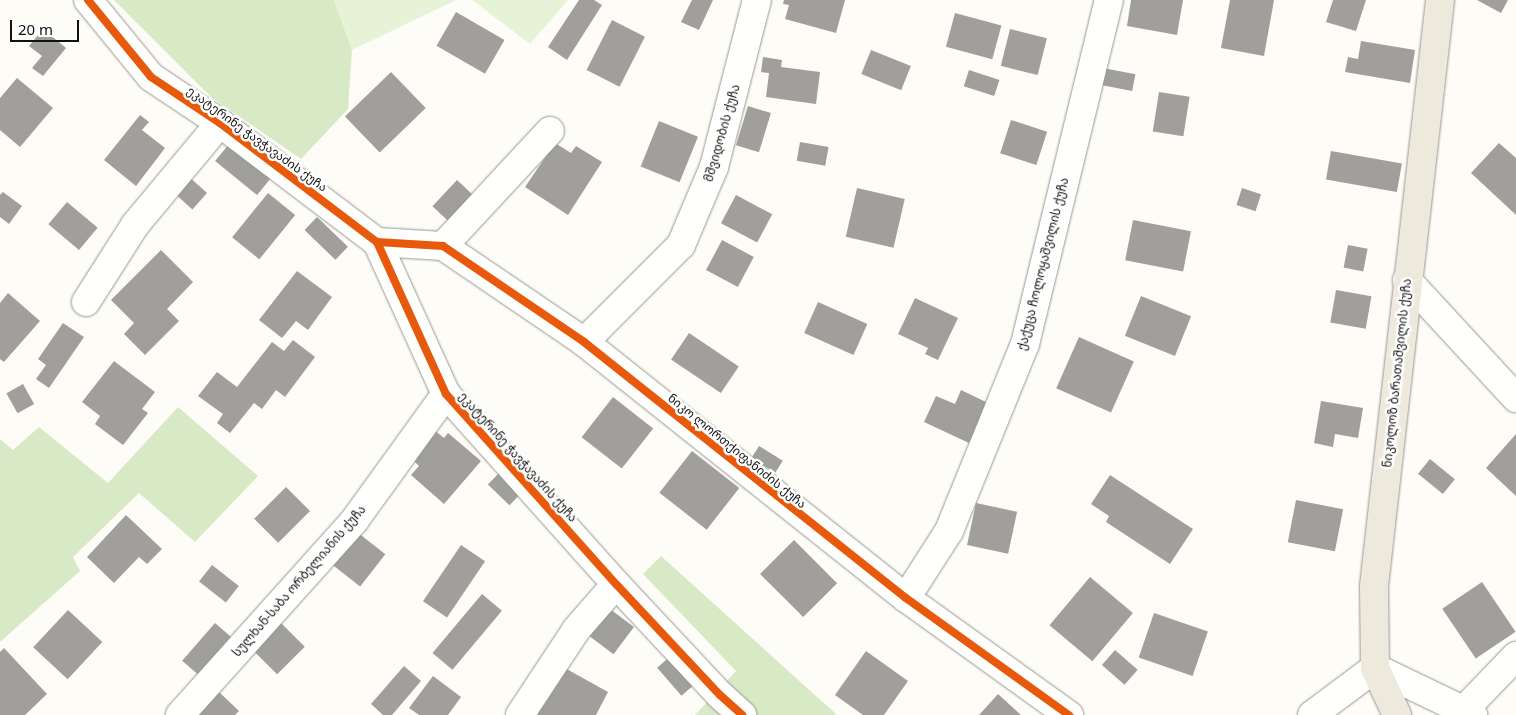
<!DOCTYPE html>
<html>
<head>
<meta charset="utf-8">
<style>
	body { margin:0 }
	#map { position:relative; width:1516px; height:715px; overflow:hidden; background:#fdfcf7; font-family:Georgia,"Noto Sans Georgian",serif }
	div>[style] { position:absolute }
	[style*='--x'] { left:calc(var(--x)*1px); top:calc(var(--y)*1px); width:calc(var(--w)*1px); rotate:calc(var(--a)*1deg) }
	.green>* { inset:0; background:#e7f3d7 }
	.forest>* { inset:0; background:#d8eac5 }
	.building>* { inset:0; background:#a19f9c; transform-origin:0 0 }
	.roads { filter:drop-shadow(0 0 1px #979795) drop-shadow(0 0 1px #979795) }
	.minor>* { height:28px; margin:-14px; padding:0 14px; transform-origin:14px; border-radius:14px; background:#fffffe }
	.major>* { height:28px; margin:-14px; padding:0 14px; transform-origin:14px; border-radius:14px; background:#ede9dc }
	.cycleway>* { height:8px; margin:-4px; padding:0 4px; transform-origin:4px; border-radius:4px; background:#e8590c }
	span { translate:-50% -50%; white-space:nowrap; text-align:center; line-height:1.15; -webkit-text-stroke:5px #fff; paint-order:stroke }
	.street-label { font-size:12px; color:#111 }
	.scale { position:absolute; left:10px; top:20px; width:69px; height:22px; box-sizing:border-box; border:2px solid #111; border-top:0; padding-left:6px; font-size:15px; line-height:18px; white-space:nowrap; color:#111; -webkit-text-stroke:4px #fff; paint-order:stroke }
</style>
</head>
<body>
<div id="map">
	<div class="green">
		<div style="clip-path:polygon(334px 0,456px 0,352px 50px)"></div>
		<div style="clip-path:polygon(472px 0,568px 0,530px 44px)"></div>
	</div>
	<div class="forest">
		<div style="clip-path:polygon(114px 0,334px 0,352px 50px,348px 109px,301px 159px,211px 97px)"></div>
		<div style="clip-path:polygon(178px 407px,258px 476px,195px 542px,139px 493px,73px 557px,80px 571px,0 642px,0 439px,13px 450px,39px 427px,108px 483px)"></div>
		<div style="clip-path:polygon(661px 556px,837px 715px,695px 715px,736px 671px,643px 574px)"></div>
	</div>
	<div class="building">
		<div style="clip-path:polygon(579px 0,594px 0,602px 5px,567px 60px,548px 47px)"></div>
		<div style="clip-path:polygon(692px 0,713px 0,699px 30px,681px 22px)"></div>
		<div style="clip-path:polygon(784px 0,845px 0,836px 33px,785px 19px,789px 5px,783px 4px)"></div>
		<div style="clip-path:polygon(1131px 0,1183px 0,1177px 35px,1127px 26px)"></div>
		<div style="clip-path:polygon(1230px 0,1274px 0,1264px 56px,1221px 48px)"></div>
		<div style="clip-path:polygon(1333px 0,1366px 0,1356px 31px,1326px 22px)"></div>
		<div style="clip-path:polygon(1477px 0,1508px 0,1501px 13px)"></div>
		<div style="left:456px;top:12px;width:56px;height:39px;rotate:30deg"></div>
		<div style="left:955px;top:13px;width:48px;height:35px;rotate:15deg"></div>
		<div style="left:612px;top:20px;width:37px;height:56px;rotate:27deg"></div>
		<div style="clip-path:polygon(43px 29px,66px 48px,43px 76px,32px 68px,42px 56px,29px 46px)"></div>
		<div style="left:1010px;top:29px;width:38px;height:38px;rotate:14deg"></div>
		<div style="clip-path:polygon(1361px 41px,1415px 50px,1410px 83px,1345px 72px,1348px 57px,1358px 59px)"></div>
		<div style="left:871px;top:50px;width:43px;height:26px;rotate:22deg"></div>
		<div style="clip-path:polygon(763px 57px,782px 60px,781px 67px,820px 72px,816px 104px,766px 97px,769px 73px,761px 72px)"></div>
		<div style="left:1103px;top:68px;width:33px;height:17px;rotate:11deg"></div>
		<div style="left:969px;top:70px;width:32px;height:17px;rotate:18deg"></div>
		<div style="left:391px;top:72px;width:50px;height:64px;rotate:46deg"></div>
		<div style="clip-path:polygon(17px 78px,53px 108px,20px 147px,0 130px,0 98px)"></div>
		<div style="left:1159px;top:92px;width:31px;height:40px;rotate:9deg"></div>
		<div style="left:748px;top:106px;width:24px;height:41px;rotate:17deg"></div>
		<div style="clip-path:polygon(140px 115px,149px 122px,142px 130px,165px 148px,136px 186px,104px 160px)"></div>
		<div style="left:1011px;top:120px;width:38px;height:35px;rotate:18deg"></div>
		<div style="left:659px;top:121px;width:42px;height:49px;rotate:22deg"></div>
		<div style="left:800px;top:142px;width:29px;height:19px;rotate:10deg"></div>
		<div style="clip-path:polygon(555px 143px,571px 153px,576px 146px,602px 162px,568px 215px,525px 187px)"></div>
		<div style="clip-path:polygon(1499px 143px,1516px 158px,1516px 215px,1471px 173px)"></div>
		<div style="left:229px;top:144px;width:54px;height:22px;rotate:39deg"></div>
		<div style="left:1331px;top:151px;width:72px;height:29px;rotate:10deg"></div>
		<div style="left:187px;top:175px;width:27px;height:22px;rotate:42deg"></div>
		<div style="left:457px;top:180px;width:23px;height:36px;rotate:43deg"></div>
		<div style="left:857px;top:188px;width:49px;height:50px;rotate:13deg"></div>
		<div style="left:1242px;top:188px;width:20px;height:18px;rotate:18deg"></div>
		<div style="clip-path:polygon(3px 192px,22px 206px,9px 224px,0 217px,0 195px)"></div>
		<div style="left:268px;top:193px;width:35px;height:57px;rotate:39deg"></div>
		<div style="left:736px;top:195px;width:41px;height:32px;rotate:28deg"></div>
		<div style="left:67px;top:202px;width:40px;height:29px;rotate:40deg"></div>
		<div style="left:317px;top:217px;width:43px;height:18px;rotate:44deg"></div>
		<div style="left:1133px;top:220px;width:59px;height:41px;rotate:11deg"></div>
		<div style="left:722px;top:240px;width:36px;height:34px;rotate:28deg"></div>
		<div style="left:1348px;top:245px;width:20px;height:23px;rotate:11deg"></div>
		<div style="clip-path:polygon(161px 250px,193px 282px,167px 309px,179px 321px,145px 355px,124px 334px,134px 323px,111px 300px)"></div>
		<div style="clip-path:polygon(297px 271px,332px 297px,308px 330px,296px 321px,282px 338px,259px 320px)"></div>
		<div style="left:1336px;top:290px;width:36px;height:33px;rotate:10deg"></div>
		<div style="clip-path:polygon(8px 293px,40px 321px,4px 362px,0 359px,0 303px)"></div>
		<div style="left:1141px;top:296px;width:54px;height:43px;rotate:22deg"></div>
		<div style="clip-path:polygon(915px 298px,958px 318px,938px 360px,925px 354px,928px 348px,898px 334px)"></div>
		<div style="left:818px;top:302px;width:54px;height:34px;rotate:24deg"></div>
		<div style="clip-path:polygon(63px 323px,84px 337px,49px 388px,36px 379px,46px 365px,38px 359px)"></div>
		<div style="left:689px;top:333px;width:60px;height:32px;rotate:34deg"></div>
		<div style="left:1079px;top:337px;width:60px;height:56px;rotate:24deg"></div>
		<div style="clip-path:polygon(293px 340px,315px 357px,285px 397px,276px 390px,262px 409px,254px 403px,230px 433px,217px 423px,223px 414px,198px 396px,217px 372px,237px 387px,272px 342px,284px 351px)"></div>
		<div style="clip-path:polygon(114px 361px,155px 392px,142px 409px,148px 413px,123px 445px,95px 424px,100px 416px,82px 402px)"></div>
		<div style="left:23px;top:384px;width:23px;height:19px;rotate:61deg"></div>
		<div style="clip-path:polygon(961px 390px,988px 403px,969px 443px,924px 422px,936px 396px,955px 404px)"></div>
		<div style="left:613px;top:397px;width:51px;height:51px;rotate:38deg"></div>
		<div style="clip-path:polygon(1321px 401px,1363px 408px,1358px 438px,1335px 434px,1333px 447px,1314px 443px)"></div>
		<div style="clip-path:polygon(434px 430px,444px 438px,448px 433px,481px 461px,444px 504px,411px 475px,419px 466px,410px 457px)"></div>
		<div style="clip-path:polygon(1516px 434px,1516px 496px,1486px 468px)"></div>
		<div style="left:759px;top:446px;width:28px;height:14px;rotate:32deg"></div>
		<div style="left:692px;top:451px;width:60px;height:53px;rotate:38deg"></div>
		<div style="left:1430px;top:459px;width:32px;height:19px;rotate:39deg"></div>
		<div style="left:499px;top:473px;width:30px;height:16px;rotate:44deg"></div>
		<div style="clip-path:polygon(1110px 475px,1193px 529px,1170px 564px,1106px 522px,1109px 516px,1091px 504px)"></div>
		<div style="left:286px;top:487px;width:34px;height:45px;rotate:45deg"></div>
		<div style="left:1296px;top:500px;width:48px;height:43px;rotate:11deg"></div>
		<div style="left:976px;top:503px;width:42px;height:43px;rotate:12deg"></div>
		<div style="clip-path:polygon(126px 515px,162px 549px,147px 564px,139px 557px,114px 583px,87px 557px)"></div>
		<div style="left:357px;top:532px;width:36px;height:41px;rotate:38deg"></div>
		<div style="left:794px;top:540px;width:61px;height:48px;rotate:45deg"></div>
		<div style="left:461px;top:545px;width:29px;height:68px;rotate:34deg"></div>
		<div style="left:212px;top:565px;width:34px;height:21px;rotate:38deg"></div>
		<div style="left:1090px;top:577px;width:56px;height:63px;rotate:40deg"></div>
		<div style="left:1482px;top:582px;width:60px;height:48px;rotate:56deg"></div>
		<div style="left:482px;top:594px;width:26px;height:77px;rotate:40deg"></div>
		<div style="left:606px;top:606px;width:35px;height:34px;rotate:37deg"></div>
		<div style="left:68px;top:610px;width:47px;height:51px;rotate:43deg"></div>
		<div style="left:1154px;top:613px;width:57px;height:47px;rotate:19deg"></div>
		<div style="left:280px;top:622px;width:35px;height:39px;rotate:45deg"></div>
		<div style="left:215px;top:623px;width:32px;height:50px;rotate:41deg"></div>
		<div style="clip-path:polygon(4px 648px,47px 694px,25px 715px,0 715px,0 652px)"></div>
		<div style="left:1115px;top:650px;width:30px;height:20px;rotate:41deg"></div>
		<div style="clip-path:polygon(866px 651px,908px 681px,884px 715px,863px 715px,835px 695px)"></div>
		<div style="left:673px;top:654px;width:37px;height:21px;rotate:49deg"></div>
		<div style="clip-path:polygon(404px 666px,421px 681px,392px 715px,383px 715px,371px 704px)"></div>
		<div style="clip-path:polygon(563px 667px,608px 692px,596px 715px,536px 715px)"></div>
		<div style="clip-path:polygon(433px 676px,461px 697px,448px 715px,419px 715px,409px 708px)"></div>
		<div style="clip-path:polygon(219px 692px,239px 711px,235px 715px,198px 715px)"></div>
		<div style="clip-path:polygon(998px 694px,1021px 715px,979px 715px)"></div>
	</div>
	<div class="roads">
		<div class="minor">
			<div style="--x:88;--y:0;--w:99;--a:50.7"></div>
			<div style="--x:151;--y:77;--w:83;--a:33.7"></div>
			<div style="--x:220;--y:123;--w:197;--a:37.2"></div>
			<div style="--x:377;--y:242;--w:167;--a:65.6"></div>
			<div style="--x:446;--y:394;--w:255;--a:48.2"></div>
			<div style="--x:616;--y:584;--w:152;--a:46.9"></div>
			<div style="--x:720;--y:695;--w:30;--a:42"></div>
			<div style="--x:377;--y:242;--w:66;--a:3.5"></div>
			<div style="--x:443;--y:246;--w:171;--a:34.2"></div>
			<div style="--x:584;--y:342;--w:411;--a:38.5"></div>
			<div style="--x:906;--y:598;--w:201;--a:35.7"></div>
			<div style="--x:443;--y:246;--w:157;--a:-47.1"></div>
			<div style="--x:1407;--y:280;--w:161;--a:47.3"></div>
			<div style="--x:86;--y:302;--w:91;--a:-57.5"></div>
			<div style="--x:135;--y:225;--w:133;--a:-50.2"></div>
			<div style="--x:584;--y:342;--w:137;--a:-45"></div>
			<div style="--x:681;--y:245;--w:85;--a:-67.1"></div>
			<div style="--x:714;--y:167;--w:172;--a:-75.6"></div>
			<div style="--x:906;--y:598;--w:80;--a:-57.3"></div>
			<div style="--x:949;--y:531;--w:202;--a:-67.9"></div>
			<div style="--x:1025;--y:344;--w:354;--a:-76.3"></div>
			<div style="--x:1464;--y:710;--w:75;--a:-46.1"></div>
			<div style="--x:180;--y:715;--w:261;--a:-48.1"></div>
			<div style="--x:354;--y:521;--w:157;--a:-54.1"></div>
			<div style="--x:520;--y:715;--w:102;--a:-56.6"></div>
			<div style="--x:576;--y:630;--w:61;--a:-49"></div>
			<div style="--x:1312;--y:715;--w:79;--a:-36.7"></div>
			<div style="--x:1375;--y:668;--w:109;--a:25.6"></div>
		</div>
		<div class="major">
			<div style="--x:1397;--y:715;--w:52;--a:-115.1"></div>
			<div style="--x:1375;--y:668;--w:82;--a:-90.7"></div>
			<div style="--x:1374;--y:586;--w:590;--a:-83.57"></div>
		</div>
	</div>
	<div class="cycleway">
		<div style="--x:88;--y:0;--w:99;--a:50.7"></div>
		<div style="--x:151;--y:77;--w:83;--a:33.7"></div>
		<div style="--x:220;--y:123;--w:197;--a:37.2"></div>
		<div style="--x:377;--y:242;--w:167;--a:65.6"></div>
		<div style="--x:446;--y:394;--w:255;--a:48.2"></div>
		<div style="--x:616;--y:584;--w:152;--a:46.9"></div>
		<div style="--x:720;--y:695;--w:30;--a:42"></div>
		<div style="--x:377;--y:242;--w:66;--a:3.5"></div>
		<div style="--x:443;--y:246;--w:171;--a:34.2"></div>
		<div style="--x:584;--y:342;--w:411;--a:38.5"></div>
		<div style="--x:906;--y:598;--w:201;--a:35.7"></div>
	</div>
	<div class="street-label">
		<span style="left:722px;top:133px;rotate:-74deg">მშვიდობის ქუჩა</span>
		<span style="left:257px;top:139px;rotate:36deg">ეკატერინე ჭავჭავაძის ქუჩა</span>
		<span style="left:1043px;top:264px;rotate:-76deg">ქაქუცა ჩოლოყაშვილის ქუჩა</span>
		<span style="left:1397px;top:373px;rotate:-84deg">ნიკოლოზ ბარათაშვილის ქუჩა</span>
		<span style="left:737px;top:451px;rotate:39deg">ნიკო ლორთქიფანიძის ქუჩა</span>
		<span style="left:518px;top:457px;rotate:48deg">ეკატერინე ჭავჭავაძის ქუჩა</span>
		<span style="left:299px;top:581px;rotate:-49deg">სულხან-საბა ორბელიანის ქუჩა</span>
	</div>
	<div class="scale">20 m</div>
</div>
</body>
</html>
